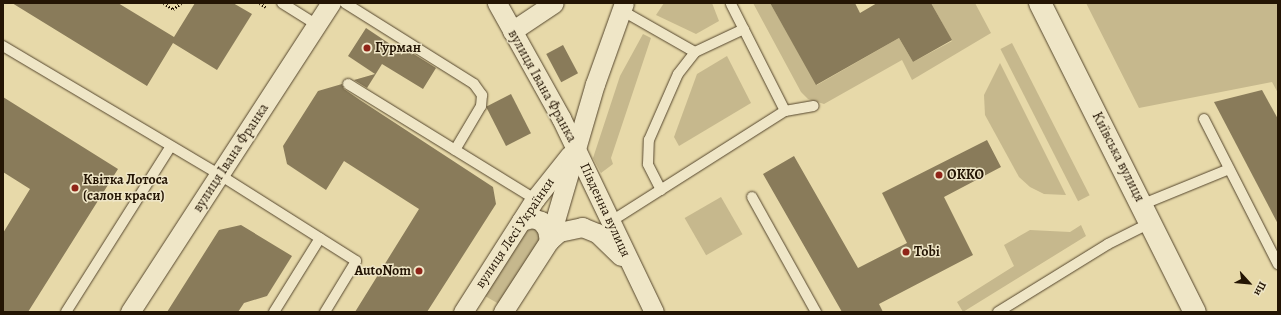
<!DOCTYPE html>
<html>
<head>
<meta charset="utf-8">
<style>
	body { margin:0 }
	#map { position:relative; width:1281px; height:315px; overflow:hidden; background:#e7d9a9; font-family:Alegreya,serif }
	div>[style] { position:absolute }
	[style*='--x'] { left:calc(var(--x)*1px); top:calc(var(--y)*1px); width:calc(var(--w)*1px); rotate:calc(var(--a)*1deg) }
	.green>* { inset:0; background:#c6b88d; transform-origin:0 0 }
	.building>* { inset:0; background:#897b5a; transform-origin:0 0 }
	.path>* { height:2.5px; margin-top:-1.25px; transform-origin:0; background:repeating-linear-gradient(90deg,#241504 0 1px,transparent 0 3px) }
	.roads { filter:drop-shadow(0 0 1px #55462d) drop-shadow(0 0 1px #55462d) }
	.lane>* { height:10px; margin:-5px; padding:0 5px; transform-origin:5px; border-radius:5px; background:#efe6c7 }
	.street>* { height:19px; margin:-9.5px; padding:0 9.5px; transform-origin:9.5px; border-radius:9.5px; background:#efe6c7 }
	.secondary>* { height:22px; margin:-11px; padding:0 11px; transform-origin:11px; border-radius:11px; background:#efe6c7 }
	.dots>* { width:11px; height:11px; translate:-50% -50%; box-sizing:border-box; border:2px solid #efe6c7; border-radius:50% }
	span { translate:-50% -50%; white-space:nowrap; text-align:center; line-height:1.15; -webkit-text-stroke:3px #efe6c7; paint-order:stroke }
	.poi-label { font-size:14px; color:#241504; font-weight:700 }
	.left { translate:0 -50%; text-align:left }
	.right { translate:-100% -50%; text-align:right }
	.street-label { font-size:14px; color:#241504 }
	.frame { position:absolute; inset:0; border:4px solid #241504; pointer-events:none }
	.north { position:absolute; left:1229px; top:263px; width:40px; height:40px; -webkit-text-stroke:3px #efe6c7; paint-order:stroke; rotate:117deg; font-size:11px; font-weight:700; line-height:16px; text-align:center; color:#241504 }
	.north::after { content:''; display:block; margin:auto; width:14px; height:18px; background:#241504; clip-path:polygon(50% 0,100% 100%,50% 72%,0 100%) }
</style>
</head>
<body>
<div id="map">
	<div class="green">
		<div style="clip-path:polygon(664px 3px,712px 3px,719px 21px,696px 34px,656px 15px)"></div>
		<div style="clip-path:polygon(753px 3px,770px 3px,817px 85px,899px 38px,913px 62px,952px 41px,931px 3px,975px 3px,991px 33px,912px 80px,902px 60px,824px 104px,808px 99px,801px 92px)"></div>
		<div style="clip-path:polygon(1086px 3px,1278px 3px,1278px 93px,1272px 82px,1139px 108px)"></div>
		<div style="clip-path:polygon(643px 34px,651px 38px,611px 158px,613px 164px,601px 173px,593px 158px,620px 76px)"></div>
		<div style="left:1012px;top:43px;width:171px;height:13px;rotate:63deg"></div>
		<div style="clip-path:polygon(727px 56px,751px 103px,679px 146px,674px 137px,697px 74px)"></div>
		<div style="clip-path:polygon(1000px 63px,1066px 195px,1044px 194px,1030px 187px,1019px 177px,985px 115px,984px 95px)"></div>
		<div style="left:721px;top:197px;width:43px;height:42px;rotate:60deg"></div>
		<div style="clip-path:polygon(1081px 225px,1086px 236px,963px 312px,957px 302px,1014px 266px,1004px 245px,1030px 230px,1070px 232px)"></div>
		<div style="clip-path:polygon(535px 227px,541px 232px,541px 241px,499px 304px,485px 296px,526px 232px)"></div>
	</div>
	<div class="building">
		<div style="clip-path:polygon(12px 3px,118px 3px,174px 37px,195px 3px,233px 3px,252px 14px,217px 70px,173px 43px,147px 86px)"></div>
		<div style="clip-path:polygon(770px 3px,855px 3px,860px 13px,877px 3px,931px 3px,952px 40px,913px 62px,899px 38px,816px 85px)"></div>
		<div style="clip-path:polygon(366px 28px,399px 50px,401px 46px,436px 68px,423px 89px,382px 64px,367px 88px,354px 80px,375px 74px,348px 56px)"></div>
		<div style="left:563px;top:45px;width:32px;height:19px;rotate:62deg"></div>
		<div style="clip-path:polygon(342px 84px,344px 89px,360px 100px,493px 187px,496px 204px,427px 312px,355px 312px,419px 209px,344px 161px,326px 190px,287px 164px,283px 146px,318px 91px)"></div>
		<div style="clip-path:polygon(1262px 90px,1278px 119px,1278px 224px,1214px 102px)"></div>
		<div style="left:511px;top:94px;width:44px;height:28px;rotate:63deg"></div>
		<div style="clip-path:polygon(3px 97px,118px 169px,28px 312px,3px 312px,3px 233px,30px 189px,3px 172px)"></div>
		<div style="clip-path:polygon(987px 140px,1001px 167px,944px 197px,973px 255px,879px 304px,883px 312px,842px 312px,763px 174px,794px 156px,858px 268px,907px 243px,882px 193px)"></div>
		<div style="clip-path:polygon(241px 225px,292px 256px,267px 296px,244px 303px,238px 312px,167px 312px,219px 230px)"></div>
	</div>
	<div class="path">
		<div style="--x:164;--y:3;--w:11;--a:34"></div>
		<div style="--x:173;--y:9;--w:10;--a:-37"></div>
		<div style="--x:260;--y:3;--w:7;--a:34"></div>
	</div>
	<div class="roads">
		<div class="lane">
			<div style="--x:282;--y:3;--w:41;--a:32.2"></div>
			<div style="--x:345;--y:3;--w:152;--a:32.1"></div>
			<div style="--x:474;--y:84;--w:14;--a:54"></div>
			<div style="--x:482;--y:95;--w:11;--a:95"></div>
			<div style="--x:481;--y:106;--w:51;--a:120.6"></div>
			<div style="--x:731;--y:4;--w:120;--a:63.2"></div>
			<div style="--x:628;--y:14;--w:77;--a:29.6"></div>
			<div style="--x:3;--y:46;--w:252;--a:30.7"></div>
			<div style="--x:220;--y:175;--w:161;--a:32.3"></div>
			<div style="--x:356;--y:261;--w:60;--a:121.3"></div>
			<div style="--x:348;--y:84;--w:220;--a:31.6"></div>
			<div style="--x:1204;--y:119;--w:163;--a:63"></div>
			<div style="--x:661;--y:190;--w:29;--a:-117"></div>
			<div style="--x:648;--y:164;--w:24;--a:-88"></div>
			<div style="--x:649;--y:140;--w:72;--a:-66.3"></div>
			<div style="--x:678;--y:74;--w:28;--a:-52"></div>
			<div style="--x:695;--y:52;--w:54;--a:-25.1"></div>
			<div style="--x:752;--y:197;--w:132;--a:60.9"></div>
			<div style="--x:1141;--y:205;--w:95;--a:-22.2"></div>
			<div style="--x:610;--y:222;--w:207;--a:-32.4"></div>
			<div style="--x:785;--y:111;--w:29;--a:-10"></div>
			<div style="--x:66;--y:312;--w:196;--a:-57.7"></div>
			<div style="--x:274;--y:312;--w:87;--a:-58.1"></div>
			<div style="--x:998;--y:312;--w:129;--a:-31.7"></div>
			<div style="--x:1108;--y:244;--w:47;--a:-26.6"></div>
		</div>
		<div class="street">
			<div style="--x:497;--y:3;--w:132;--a:60.9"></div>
			<div style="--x:561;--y:118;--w:215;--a:64.4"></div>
			<div style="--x:512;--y:31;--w:50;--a:-33.7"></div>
			<div style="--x:521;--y:221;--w:11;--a:-15"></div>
			<div style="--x:532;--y:218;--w:9;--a:18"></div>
			<div style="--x:541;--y:221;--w:10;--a:53"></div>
			<div style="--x:547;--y:229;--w:12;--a:81"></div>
			<div style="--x:549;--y:241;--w:13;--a:-42"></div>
			<div style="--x:559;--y:232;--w:24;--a:-12"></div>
			<div style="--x:582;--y:227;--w:16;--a:22"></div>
			<div style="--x:597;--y:233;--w:33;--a:44"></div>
			<div style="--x:130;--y:312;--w:369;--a:-57"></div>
			<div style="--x:463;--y:312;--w:134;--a:-57.5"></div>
			<div style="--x:535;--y:199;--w:56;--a:-51.5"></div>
			<div style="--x:503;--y:312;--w:85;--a:-57.1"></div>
			<div style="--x:549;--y:241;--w:164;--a:-73.7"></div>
			<div style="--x:595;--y:84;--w:86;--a:-70.3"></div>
		</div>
		<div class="secondary">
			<div style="--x:1040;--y:3;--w:346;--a:63.4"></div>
		</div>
	</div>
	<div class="dots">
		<div style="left:367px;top:48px;background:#8f2418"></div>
		<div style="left:939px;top:175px;background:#8f2418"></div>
		<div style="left:75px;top:188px;background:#8f2418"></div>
		<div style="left:906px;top:252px;background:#8f2418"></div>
		<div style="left:419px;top:271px;background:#8f2418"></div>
	</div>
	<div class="poi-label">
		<span class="left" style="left:375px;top:48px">Гурман</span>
		<span class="left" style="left:947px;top:175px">OKKO</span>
		<span class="left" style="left:83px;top:188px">Квітка Лотоса<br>(салон краси)</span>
		<span class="left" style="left:914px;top:252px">Tobi</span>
		<span class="right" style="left:411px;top:271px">AutoNom</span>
	</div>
	<div class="street-label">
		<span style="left:542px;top:86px;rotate:61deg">вулиця Івана Франка</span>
		<span style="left:1118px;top:157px;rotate:63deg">Київська вулиця</span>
		<span style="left:231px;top:158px;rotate:-57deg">вулиця Івана Франка</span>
		<span style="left:605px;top:210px;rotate:65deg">Південна вулиця</span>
		<span style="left:515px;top:233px;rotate:-56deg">вулиця Лесі Українки</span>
	</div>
	<div class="frame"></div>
	<div class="north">Пн</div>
</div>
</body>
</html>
